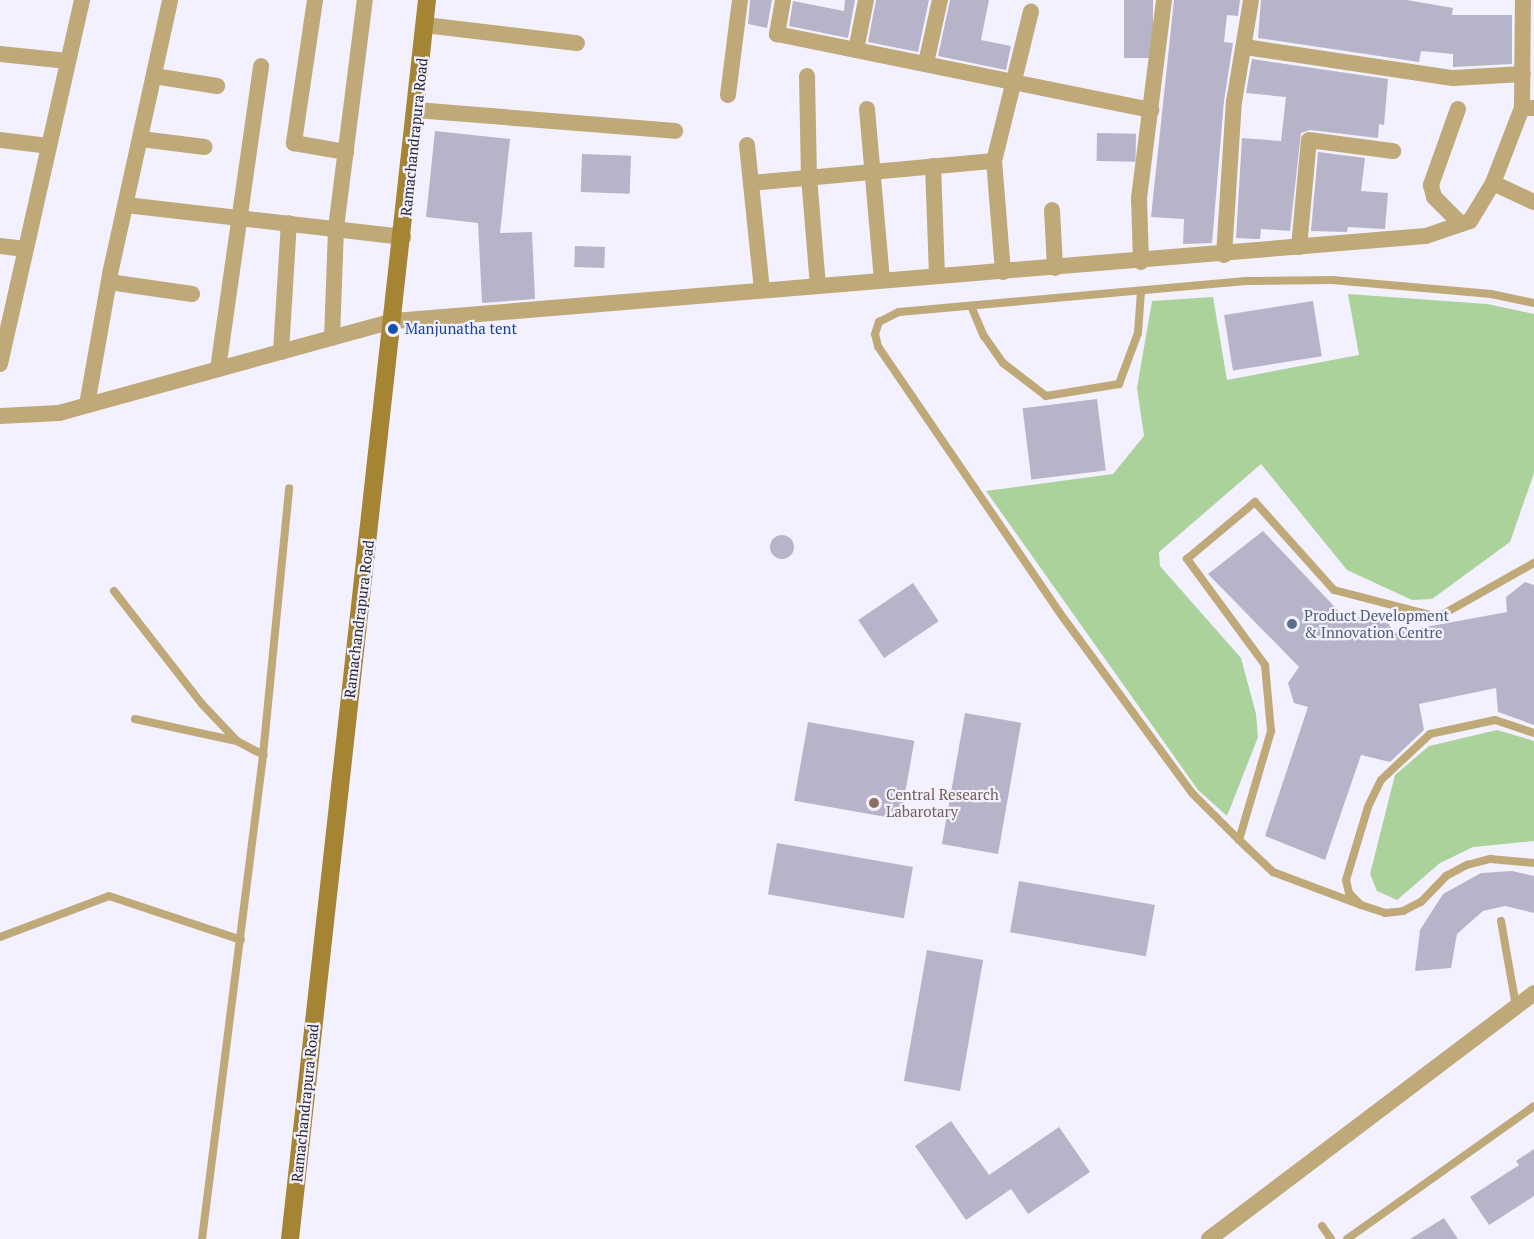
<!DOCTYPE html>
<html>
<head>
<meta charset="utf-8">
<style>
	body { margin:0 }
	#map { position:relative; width:1534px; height:1239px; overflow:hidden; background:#f3f1ff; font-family:"PT Serif",serif }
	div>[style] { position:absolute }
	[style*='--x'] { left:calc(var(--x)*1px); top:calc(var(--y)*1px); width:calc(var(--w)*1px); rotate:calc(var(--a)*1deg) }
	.green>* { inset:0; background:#aad29a }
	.building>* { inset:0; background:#b7b4ca; transform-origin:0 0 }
	.round { border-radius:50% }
	.lane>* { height:8px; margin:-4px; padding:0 4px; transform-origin:4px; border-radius:4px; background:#bfa978 }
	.street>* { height:16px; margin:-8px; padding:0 8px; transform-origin:8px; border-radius:8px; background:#bfa978 }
	.secondary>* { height:18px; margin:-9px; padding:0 9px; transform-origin:9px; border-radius:9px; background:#a58433 }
	.dots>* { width:16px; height:16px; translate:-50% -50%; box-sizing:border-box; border:3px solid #f3f1ff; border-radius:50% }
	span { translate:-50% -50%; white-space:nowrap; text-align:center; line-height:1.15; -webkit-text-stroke:4.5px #f3f1ff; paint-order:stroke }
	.street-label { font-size:15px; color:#27262e }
	.transit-label { font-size:15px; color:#164399 }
	.left { translate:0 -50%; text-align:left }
	.service-label { font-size:15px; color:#4e5e75 }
	.education-label { font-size:15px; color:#785e54 }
</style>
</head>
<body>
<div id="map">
	<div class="green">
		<div style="clip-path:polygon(1348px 294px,1487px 304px,1534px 314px,1534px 473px,1510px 542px,1432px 599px,1412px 600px,1347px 570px,1261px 464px,1159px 552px,1160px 566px,1241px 658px,1256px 714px,1258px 737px,1227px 816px,1198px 790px,986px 491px,1113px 474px,1144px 436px,1137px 388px,1152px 301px,1213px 297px,1227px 380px,1359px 355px)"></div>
		<div style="clip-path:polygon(1497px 730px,1534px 741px,1534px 841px,1473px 847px,1440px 863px,1397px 900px,1377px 891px,1370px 874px,1395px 775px,1429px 746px)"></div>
	</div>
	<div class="building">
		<div style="clip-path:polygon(750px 0,772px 0,767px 28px,748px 24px)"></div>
		<div style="clip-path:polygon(845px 0,855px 0,848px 38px,789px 26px,793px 1px,844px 11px)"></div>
		<div style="clip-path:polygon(876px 0,929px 0,918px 52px,868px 42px)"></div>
		<div style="clip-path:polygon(950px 0,989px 0,981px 40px,1011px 46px,1006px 70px,938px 56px)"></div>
		<div style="left:1124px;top:0;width:29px;height:58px"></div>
		<div style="clip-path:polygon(1174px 0,1240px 0,1238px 16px,1227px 15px,1224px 42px,1233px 43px,1224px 101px,1212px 243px,1183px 244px,1184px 219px,1151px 217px)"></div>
		<div style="clip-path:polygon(1261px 0,1407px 0,1453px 8px,1452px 15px,1512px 15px,1512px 64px,1453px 67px,1453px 54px,1421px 51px,1419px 62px,1258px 38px)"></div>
		<div style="clip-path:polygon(1252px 59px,1388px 79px,1384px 125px,1379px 124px,1378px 138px,1310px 130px,1301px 133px,1290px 231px,1261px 229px,1260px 239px,1256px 239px,1236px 238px,1242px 138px,1281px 141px,1286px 97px,1246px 93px)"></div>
		<div style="clip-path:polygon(435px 131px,510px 139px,500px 233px,532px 232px,535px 299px,482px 303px,478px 223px,426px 217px)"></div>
		<div style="left:1097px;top:133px;width:39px;height:28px;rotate:1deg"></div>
		<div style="clip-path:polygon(1318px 152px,1365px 158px,1361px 191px,1388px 193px,1385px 229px,1348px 227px,1347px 232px,1311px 231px)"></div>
		<div style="left:582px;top:154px;width:49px;height:38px;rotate:2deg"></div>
		<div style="left:575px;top:246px;width:30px;height:21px;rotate:2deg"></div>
		<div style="left:1313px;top:301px;width:56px;height:90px;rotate:81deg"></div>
		<div style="left:1097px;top:399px;width:72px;height:75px;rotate:83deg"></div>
		<div style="clip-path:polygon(1263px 531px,1348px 621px,1362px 616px,1389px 624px,1393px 633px,1507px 612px,1506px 597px,1525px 582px,1534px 585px,1534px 725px,1498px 712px,1496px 688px,1419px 704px,1424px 730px,1390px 762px,1361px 755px,1325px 860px,1265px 836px,1308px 707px,1294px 703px,1288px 683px,1299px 667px,1208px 574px)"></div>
		<div class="round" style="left:770px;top:535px;width:24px;height:24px"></div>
		<div style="left:913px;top:583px;width:46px;height:66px;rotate:56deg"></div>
		<div style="left:965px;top:713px;width:57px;height:133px;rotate:10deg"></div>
		<div style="left:808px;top:722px;width:108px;height:80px;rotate:10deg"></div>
		<div style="left:777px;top:843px;width:138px;height:52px;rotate:10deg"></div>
		<div style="clip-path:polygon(1512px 871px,1534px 876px,1534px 913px,1505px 906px,1483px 911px,1457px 934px,1451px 968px,1415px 971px,1420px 930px,1443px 894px,1481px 873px)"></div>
		<div style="left:1019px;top:881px;width:138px;height:52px;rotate:10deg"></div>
		<div style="left:927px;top:950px;width:57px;height:133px;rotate:10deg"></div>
		<div style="clip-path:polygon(951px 1121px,989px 1175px,1059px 1127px,1090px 1172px,1028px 1214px,1011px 1189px,966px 1220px,915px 1146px)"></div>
		<div style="clip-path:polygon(1534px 1149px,1534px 1196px,1489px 1225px,1470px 1197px,1519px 1165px,1516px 1161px)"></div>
		<div style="clip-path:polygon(1444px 1218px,1458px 1239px,1410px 1239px)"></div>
	</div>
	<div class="lane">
		<div style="--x:971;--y:306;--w:33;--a:67"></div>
		<div style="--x:984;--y:336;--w:33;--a:55"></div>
		<div style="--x:1003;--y:363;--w:54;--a:37.5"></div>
		<div style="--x:1046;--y:396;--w:74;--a:-9.3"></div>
		<div style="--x:1119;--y:384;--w:54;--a:-69.6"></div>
		<div style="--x:1138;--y:333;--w:42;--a:-85.9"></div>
		<div style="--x:114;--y:591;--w:143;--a:52.1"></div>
		<div style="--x:202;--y:704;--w:51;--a:46.6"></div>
		<div style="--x:237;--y:741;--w:30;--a:28"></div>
		<div style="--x:135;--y:719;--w:104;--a:12.2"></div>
		<div style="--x:1534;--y:733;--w:41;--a:-161.6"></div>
		<div style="--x:1495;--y:720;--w:66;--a:167.8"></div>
		<div style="--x:1430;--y:734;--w:67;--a:136.8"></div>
		<div style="--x:1381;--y:780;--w:30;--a:116"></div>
		<div style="--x:1368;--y:807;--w:76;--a:106.8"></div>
		<div style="--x:1346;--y:880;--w:13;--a:77"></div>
		<div style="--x:1349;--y:893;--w:17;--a:45"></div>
		<div style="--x:1361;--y:905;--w:25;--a:18"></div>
		<div style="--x:1385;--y:913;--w:18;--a:-6"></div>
		<div style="--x:1403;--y:911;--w:20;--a:-27"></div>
		<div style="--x:1421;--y:902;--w:36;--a:-46"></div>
		<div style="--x:1446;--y:876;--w:24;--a:-28"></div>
		<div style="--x:1467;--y:865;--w:24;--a:-15"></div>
		<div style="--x:1490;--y:859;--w:44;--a:5.2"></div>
		<div style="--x:1239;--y:840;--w:66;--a:-135"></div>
		<div style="--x:1192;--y:793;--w:216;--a:-126.3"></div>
		<div style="--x:1064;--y:619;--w:330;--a:-124.3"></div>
		<div style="--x:878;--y:346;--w:12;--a:-104"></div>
		<div style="--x:875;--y:334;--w:13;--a:-72"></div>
		<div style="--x:879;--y:322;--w:22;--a:-27"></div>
		<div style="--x:899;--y:312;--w:351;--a:-5.1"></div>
		<div style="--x:1249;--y:281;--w:83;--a:-0.7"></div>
		<div style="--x:1332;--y:280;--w:160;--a:5"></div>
		<div style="--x:1491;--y:294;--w:44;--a:11.8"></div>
		<div style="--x:1361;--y:905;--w:94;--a:-159.4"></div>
		<div style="--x:1273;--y:872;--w:47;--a:-136.7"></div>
		<div style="--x:1239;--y:840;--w:114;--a:-73.6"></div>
		<div style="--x:1271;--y:731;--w:66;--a:-95.2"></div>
		<div style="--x:1265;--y:665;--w:132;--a:-126.3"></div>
		<div style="--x:1187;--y:559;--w:89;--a:-40"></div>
		<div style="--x:1255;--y:502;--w:118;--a:48.1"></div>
		<div style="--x:1334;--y:590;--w:107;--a:14.6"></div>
		<div style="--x:1438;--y:617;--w:110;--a:-29.4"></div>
		<div style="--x:1501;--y:921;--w:86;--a:80"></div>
		<div style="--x:0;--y:937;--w:116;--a:-20.6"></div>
		<div style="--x:109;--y:896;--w:139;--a:18.4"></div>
		<div style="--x:1322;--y:1226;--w:16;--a:55"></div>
		<div style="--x:202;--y:1239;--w:488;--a:-82.8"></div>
		<div style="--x:263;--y:755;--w:268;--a:-84.4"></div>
		<div style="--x:1347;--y:1239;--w:229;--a:-35.4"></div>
	</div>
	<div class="street">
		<div style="--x:315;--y:0;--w:145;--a:98.4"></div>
		<div style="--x:294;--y:143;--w:53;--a:9.8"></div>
		<div style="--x:783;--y:0;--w:35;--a:100"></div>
		<div style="--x:777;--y:34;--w:382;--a:11.5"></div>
		<div style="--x:425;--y:25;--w:153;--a:6.8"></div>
		<div style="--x:1245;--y:47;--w:210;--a:8.5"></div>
		<div style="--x:1453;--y:78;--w:70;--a:-3.3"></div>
		<div style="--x:856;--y:50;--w:51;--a:-78.7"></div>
		<div style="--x:0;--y:54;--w:68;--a:5.9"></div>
		<div style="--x:926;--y:63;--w:65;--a:-77.5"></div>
		<div style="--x:154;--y:76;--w:64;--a:9"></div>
		<div style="--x:807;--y:76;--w:101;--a:88.9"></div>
		<div style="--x:809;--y:177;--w:109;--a:85.3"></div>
		<div style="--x:728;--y:95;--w:96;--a:-82.8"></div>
		<div style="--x:1522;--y:108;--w:108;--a:-89.5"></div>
		<div style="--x:867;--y:109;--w:171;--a:85"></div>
		<div style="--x:1458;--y:109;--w:81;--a:109.6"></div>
		<div style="--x:1431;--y:185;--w:12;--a:76"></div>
		<div style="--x:1434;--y:197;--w:38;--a:45"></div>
		<div style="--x:416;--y:110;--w:260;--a:4.6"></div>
		<div style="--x:141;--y:139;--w:64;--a:7.2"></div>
		<div style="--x:0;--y:140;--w:48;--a:7.1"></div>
		<div style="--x:747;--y:145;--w:146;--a:84.1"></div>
		<div style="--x:933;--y:166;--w:109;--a:87.9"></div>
		<div style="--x:751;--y:183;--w:244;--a:-5.2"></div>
		<div style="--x:1493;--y:183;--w:45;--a:24.9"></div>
		<div style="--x:126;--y:205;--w:279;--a:6.6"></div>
		<div style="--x:1052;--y:210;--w:58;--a:87"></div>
		<div style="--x:0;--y:246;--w:25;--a:7"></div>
		<div style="--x:1299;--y:247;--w:107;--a:-84.7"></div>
		<div style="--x:1309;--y:140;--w:85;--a:7.5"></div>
		<div style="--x:1224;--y:255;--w:153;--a:-86.3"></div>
		<div style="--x:1234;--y:102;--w:103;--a:-80.5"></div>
		<div style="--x:1141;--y:262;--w:64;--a:-91.8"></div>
		<div style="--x:1139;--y:198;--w:200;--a:-82.8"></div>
		<div style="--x:1003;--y:272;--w:111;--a:-94.6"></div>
		<div style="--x:994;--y:161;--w:154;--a:-76.1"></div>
		<div style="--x:109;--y:282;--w:84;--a:8.2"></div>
		<div style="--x:332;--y:338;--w:110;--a:-87.9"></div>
		<div style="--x:336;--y:228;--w:230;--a:-82.8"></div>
		<div style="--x:281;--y:352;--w:129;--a:-86.5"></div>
		<div style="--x:0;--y:364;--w:373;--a:-77.3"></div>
		<div style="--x:218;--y:369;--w:306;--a:-81.9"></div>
		<div style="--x:87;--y:405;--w:133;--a:-80"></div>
		<div style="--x:110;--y:274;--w:280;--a:-77.6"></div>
		<div style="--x:0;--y:416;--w:59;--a:-2.9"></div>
		<div style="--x:59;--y:413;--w:347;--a:-15.4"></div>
		<div style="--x:394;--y:321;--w:1035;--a:-4.71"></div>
		<div style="--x:1426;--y:236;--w:46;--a:-18.8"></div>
		<div style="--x:1470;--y:221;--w:44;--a:-58.8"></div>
		<div style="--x:1493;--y:183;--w:80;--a:-68.9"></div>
		<div style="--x:1522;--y:108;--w:12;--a:0"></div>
		<div style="--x:1209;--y:1239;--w:408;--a:-37.1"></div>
	</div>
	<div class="secondary">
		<div style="--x:290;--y:1239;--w:1247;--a:-83.69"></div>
	</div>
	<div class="dots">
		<div style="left:393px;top:329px;background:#1a4fb4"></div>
		<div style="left:1292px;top:624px;background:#5c6f8a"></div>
		<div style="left:874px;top:803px;background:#8d6e63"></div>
	</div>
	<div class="street-label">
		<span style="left:414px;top:137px;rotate:-84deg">Ramachandrapura Road</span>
		<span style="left:359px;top:619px;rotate:-83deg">Ramachandrapura Road</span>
		<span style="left:305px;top:1103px;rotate:-84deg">Ramachandrapura Road</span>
	</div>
	<div class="transit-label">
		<span class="left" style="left:405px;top:329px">Manjunatha tent</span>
	</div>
	<div class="service-label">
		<span class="left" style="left:1304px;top:624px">Product Development<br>&amp; Innovation Centre</span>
	</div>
	<div class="education-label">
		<span class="left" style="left:886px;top:803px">Central Research<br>Labarotary</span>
	</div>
</div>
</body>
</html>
